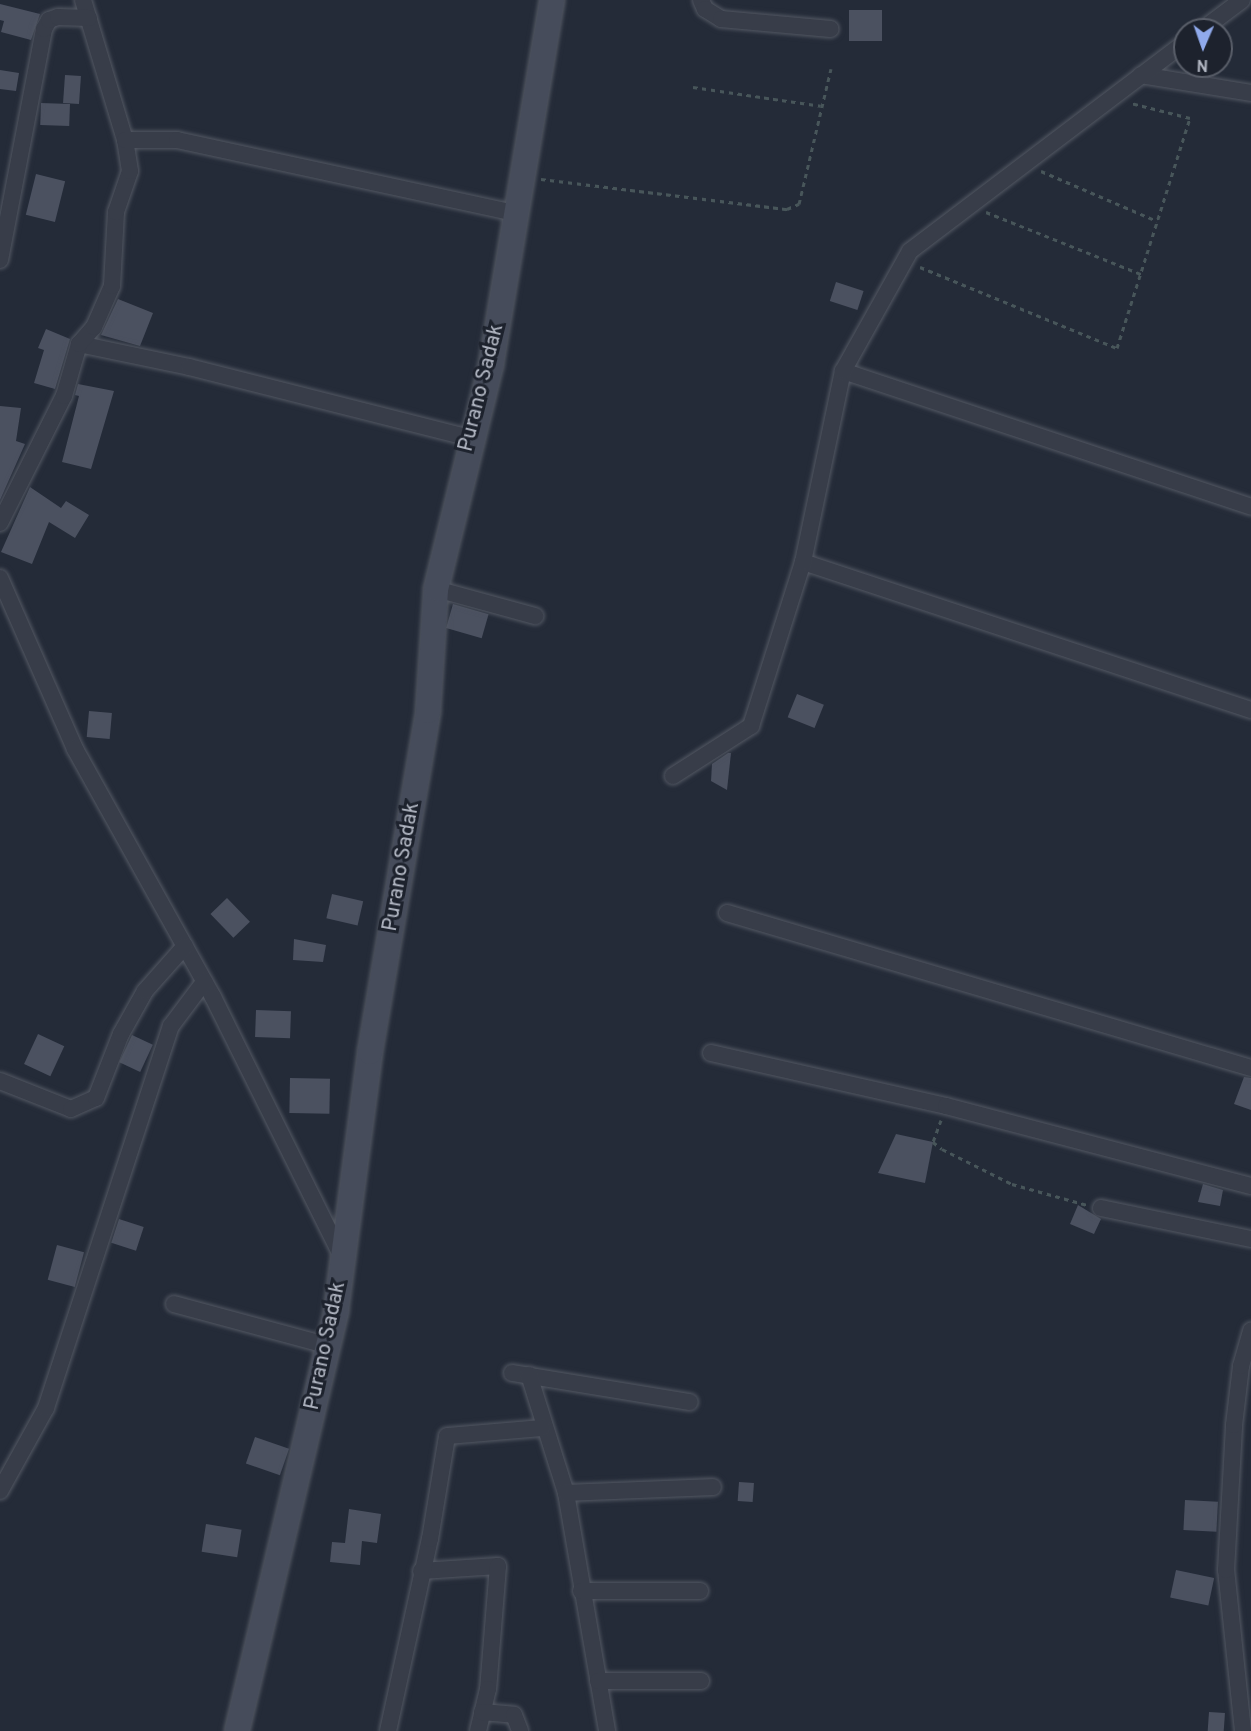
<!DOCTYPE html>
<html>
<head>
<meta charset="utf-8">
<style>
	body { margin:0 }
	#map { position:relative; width:1251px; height:1731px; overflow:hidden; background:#242b38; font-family:Overpass,sans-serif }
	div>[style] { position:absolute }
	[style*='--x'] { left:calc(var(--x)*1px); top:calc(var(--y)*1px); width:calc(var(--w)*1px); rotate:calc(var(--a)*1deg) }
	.building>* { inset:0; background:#4b5160; transform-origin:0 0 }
	.path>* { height:3px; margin-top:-1.5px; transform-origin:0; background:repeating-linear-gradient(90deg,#48565a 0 4.5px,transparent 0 9px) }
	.roads { filter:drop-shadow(0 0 2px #535863) drop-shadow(0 0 2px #535863) }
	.street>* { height:16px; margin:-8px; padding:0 8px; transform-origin:8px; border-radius:8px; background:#383d49 }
	.secondary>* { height:24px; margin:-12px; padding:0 12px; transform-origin:12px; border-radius:12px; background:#464c5b }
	span { translate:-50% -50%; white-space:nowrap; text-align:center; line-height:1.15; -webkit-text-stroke:6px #1d222d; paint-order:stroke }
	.street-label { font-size:21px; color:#b3b8c4 }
	.north { position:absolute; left:1173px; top:18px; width:60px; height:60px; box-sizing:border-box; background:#1d222d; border:2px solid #595e69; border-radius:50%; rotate:182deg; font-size:16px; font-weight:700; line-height:24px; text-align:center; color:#b3b8c4 }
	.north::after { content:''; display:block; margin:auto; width:21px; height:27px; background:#90aaec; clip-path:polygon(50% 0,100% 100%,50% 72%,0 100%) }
</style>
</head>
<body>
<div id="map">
	<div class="building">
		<div style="clip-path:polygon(0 4px,40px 14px,31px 40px,1px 32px,4px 21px,0 20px)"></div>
		<div style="left:849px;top:10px;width:33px;height:31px"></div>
		<div style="clip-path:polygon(0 70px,19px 73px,16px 91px,0 89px)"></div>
		<div style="left:65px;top:75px;width:16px;height:28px;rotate:4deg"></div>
		<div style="left:41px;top:103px;width:29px;height:22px;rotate:2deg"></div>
		<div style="left:36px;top:174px;width:30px;height:42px;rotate:14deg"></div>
		<div style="left:836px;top:282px;width:29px;height:20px;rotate:18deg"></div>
		<div style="clip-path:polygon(118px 299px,153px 313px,140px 346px,101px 335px)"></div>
		<div style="clip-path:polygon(46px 329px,70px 339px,55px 389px,34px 383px,44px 350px,38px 348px)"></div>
		<div style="clip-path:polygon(78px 384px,114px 391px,91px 469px,62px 462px,79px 396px,75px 395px)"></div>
		<div style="clip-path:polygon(0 406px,21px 408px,16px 441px,25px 444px,0 500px)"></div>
		<div style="clip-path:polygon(30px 487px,61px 508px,66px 501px,89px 515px,75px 538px,49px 522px,32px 564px,1px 552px)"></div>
		<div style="left:453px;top:604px;width:37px;height:25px;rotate:16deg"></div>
		<div style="left:797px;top:694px;width:29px;height:25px;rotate:22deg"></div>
		<div style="left:89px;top:711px;width:23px;height:26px;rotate:5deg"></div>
		<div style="clip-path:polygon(728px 753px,731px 753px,727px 790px,711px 781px,712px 764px)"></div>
		<div style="left:332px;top:894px;width:32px;height:25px;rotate:13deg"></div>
		<div style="left:227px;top:898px;width:33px;height:23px;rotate:46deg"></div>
		<div style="clip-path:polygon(294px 939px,326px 945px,323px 962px,293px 960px)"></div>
		<div style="left:256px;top:1010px;width:35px;height:27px;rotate:2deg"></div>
		<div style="left:38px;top:1034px;width:29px;height:33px;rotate:25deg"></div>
		<div style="left:132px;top:1035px;width:23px;height:30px;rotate:25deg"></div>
		<div style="clip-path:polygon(1244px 1077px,1251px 1078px,1251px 1110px,1234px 1104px)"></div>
		<div style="left:290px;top:1078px;width:40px;height:35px;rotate:1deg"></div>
		<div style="clip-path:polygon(896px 1134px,933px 1142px,925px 1183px,878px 1173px)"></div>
		<div style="clip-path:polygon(1203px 1184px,1223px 1190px,1220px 1206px,1198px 1202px)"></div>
		<div style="clip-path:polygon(1078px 1205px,1101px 1219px,1094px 1234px,1070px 1224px)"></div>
		<div style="left:119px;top:1219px;width:26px;height:25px;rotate:18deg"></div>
		<div style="left:57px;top:1245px;width:28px;height:36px;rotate:15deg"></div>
		<div style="left:255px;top:1437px;width:36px;height:28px;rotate:19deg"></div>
		<div style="left:739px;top:1482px;width:15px;height:19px;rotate:4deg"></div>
		<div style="left:1185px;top:1500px;width:33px;height:30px;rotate:3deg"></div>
		<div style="clip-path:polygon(349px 1509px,381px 1514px,377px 1543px,362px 1541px,360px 1565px,330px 1562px,332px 1542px,345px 1543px)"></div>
		<div style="left:206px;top:1524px;width:36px;height:28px;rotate:9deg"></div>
		<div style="left:1176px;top:1570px;width:39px;height:28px;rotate:12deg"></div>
		<div style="left:1209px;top:1712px;width:16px;height:19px;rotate:4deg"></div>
	</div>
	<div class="path">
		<div style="--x:693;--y:87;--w:129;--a:8.4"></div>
		<div style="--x:1041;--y:171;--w:126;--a:23.3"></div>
		<div style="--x:541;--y:179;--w:248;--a:7"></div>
		<div style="--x:787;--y:209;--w:13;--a:-23"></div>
		<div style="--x:799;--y:204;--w:139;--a:-76.7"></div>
		<div style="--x:986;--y:212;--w:167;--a:21.8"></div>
		<div style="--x:920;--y:267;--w:213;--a:22.4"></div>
		<div style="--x:1117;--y:348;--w:241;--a:-72.4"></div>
		<div style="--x:1190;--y:118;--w:61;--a:-165.7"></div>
		<div style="--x:941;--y:1120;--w:23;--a:110"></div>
		<div style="--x:933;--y:1142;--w:11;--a:38"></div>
		<div style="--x:942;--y:1149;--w:78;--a:26.6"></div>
		<div style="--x:1012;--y:1184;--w:78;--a:15.6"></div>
	</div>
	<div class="roads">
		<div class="street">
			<div style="--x:83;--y:0;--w:146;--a:73.3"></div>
			<div style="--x:701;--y:0;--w:10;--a:66"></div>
			<div style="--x:705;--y:9;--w:19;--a:32"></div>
			<div style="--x:721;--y:19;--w:110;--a:5.2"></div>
			<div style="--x:1202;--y:30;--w:50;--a:-36.9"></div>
			<div style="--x:1141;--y:75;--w:111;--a:9.3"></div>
			<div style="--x:0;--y:260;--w:235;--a:-79.2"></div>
			<div style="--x:44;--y:29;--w:10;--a:-61"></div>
			<div style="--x:49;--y:20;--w:9;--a:-18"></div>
			<div style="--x:58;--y:17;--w:31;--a:2"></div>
			<div style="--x:79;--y:344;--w:112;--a:11.8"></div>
			<div style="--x:189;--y:367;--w:290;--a:14.2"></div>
			<div style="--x:843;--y:371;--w:430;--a:18.4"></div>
			<div style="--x:0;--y:523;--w:142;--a:-63.3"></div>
			<div style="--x:64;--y:396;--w:54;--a:-73.9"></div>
			<div style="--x:79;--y:344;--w:23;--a:-49"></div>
			<div style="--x:94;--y:327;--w:45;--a:-66.3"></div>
			<div style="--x:112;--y:286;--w:74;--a:-86.9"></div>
			<div style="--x:116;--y:212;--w:43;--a:-71.1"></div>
			<div style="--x:130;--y:171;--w:31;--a:-99"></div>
			<div style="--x:125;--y:140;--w:52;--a:0"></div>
			<div style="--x:177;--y:140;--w:349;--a:12.2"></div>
			<div style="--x:803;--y:562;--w:472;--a:18.3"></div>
			<div style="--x:0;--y:578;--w:187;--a:66.3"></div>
			<div style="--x:75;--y:749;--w:284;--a:60.9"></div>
			<div style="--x:213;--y:997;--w:292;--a:63.6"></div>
			<div style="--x:436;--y:589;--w:103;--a:15.3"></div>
			<div style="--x:673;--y:776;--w:93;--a:-32.7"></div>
			<div style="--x:751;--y:726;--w:172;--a:-72.4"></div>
			<div style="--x:803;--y:562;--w:195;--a:-78.2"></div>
			<div style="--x:843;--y:371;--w:137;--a:-60.8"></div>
			<div style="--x:910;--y:251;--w:345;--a:-37.2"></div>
			<div style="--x:727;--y:913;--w:546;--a:16.48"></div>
			<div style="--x:711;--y:1053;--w:241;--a:12.7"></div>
			<div style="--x:946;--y:1106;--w:315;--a:14.7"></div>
			<div style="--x:0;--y:1081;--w:76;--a:21.5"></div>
			<div style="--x:71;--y:1109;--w:27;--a:-24"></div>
			<div style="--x:96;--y:1098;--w:69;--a:-68.7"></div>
			<div style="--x:121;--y:1034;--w:49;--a:-60.8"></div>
			<div style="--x:145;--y:991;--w:60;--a:-48.4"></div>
			<div style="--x:1101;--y:1208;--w:153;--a:11.7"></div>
			<div style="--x:174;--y:1304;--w:157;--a:15.1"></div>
			<div style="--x:512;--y:1373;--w:180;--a:9.3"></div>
			<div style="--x:529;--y:1375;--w:124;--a:72.6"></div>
			<div style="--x:566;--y:1493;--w:242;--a:80.2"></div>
			<div style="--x:0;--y:1491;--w:95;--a:-61"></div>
			<div style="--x:46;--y:1408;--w:402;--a:-71.9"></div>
			<div style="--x:171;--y:1026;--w:55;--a:-53.1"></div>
			<div style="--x:566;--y:1493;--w:147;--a:-2.3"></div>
			<div style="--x:421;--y:1571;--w:77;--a:-3.7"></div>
			<div style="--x:498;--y:1566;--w:123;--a:94.6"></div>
			<div style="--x:488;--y:1689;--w:43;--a:103.4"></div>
			<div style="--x:581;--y:1591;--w:119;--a:0"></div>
			<div style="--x:598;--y:1681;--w:103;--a:0"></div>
			<div style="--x:482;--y:1712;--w:32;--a:5"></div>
			<div style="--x:514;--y:1715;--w:17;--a:69"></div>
			<div style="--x:388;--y:1731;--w:197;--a:-77.7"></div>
			<div style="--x:430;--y:1539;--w:104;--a:-80.6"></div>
			<div style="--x:447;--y:1436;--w:96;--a:-4.8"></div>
			<div style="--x:1243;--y:1731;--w:162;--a:-96"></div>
			<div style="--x:1226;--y:1570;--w:145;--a:-86.8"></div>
			<div style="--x:1234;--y:1425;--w:59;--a:-83.2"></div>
			<div style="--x:1241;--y:1366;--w:37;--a:-74"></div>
		</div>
		<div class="secondary">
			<div style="--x:237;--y:1731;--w:432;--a:-76.7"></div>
			<div style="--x:336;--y:1311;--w:261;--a:-82.5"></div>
			<div style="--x:370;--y:1052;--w:346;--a:-80.3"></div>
			<div style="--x:428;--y:711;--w:122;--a:-86.2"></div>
			<div style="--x:436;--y:589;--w:231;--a:-76.2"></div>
			<div style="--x:491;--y:365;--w:370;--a:-80.5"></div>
		</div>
	</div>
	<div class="street-label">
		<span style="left:482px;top:388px;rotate:-76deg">Purano Sadak</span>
		<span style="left:402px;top:867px;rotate:-80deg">Purano Sadak</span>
		<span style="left:326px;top:1346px;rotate:-78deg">Purano Sadak</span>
	</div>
	<div class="north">N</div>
</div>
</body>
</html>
